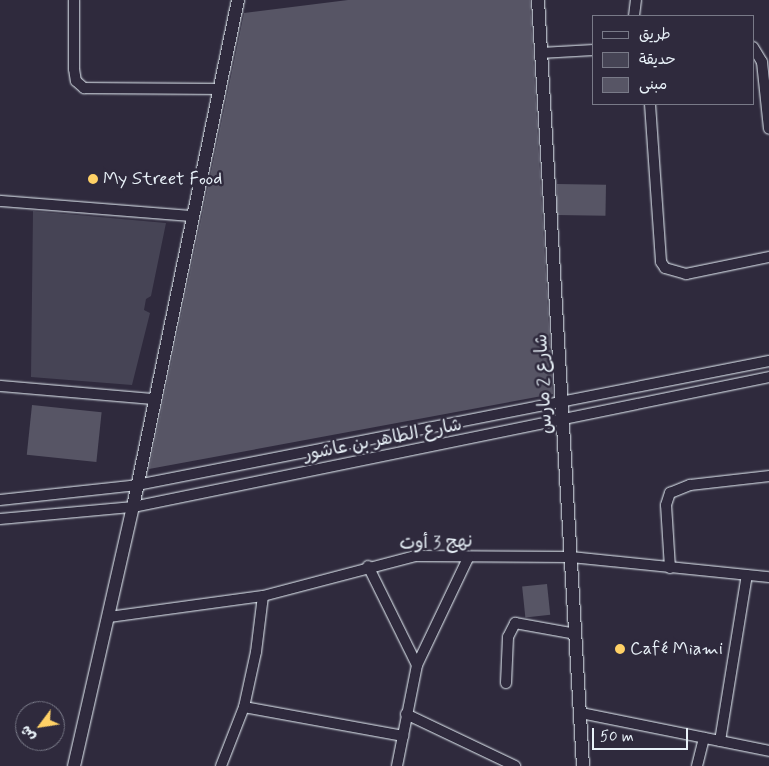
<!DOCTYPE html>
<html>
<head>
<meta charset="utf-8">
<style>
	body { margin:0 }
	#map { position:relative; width:769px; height:766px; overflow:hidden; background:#2f2a3d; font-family:Mynerve,"Playpen Sans Arabic",sans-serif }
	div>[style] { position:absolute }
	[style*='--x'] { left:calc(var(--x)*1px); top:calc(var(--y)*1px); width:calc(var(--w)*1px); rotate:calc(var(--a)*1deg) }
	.green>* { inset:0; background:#464455 }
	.building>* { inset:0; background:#575565; transform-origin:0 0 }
	.roads { filter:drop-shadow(0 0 1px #e8f1f8) drop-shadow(0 0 1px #e8f1f8) }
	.minor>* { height:10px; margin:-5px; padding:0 5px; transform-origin:5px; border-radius:5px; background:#2f2a3d }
	.tertiary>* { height:12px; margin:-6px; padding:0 6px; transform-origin:6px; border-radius:6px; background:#2f2a3d }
	.dots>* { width:14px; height:14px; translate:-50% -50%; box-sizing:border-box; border:2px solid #2f2a3d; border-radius:50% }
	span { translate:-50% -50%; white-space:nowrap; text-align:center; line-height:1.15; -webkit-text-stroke:5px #2f2a3d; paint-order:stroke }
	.poi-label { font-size:18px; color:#e8f1f8 }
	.left { translate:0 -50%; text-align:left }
	.street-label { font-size:18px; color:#e8f1f8 }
	.legend { position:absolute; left:592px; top:15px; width:162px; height:90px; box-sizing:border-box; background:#2f2a3d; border:1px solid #797a88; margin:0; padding:6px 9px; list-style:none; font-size:15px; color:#e8f1f8 }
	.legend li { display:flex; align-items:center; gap:10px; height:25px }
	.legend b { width:25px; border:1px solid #797a88 }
	.north { position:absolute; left:15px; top:701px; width:50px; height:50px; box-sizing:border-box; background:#2f2a3d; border:1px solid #797a88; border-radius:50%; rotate:239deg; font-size:14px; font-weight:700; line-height:20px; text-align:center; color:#e8f1f8 }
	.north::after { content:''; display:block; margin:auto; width:18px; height:22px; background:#ffd166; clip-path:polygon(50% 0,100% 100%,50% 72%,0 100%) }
	.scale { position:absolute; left:592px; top:728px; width:96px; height:22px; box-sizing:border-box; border:2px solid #e8f1f8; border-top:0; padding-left:6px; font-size:15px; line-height:18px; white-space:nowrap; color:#e8f1f8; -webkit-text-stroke:4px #2f2a3d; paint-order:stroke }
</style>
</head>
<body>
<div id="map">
	<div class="green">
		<div style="clip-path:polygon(33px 211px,166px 223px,151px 296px,146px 299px,144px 310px,150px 313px,132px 385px,31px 377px)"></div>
	</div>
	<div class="building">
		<div style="clip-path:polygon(348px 0,530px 0,553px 394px,149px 469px,244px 13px)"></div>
		<div style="left:557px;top:184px;width:49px;height:31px;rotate:1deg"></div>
		<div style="left:32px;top:405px;width:70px;height:50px;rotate:6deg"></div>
		<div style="left:547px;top:584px;width:31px;height:25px;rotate:84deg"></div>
	</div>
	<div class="roads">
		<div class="minor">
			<div style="--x:74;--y:0;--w:69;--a:90"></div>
			<div style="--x:74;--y:69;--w:12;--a:81"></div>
			<div style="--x:76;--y:81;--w:11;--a:41"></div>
			<div style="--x:84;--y:88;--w:135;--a:0.4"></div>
			<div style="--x:634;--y:16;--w:16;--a:-83"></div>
			<div style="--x:753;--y:47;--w:17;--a:59"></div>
			<div style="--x:762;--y:62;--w:67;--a:84"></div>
			<div style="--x:541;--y:53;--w:52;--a:-3.3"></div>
			<div style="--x:650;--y:104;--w:158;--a:86"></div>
			<div style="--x:661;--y:262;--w:7;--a:56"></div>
			<div style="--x:665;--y:268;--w:22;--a:16"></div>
			<div style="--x:686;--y:274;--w:85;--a:-11.6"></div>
			<div style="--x:0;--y:201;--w:193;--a:4.5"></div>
			<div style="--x:0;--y:386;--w:154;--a:4.9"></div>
			<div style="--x:0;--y:500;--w:138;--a:-6.2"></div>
			<div style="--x:137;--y:485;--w:644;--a:-11.1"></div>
			<div style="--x:0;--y:519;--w:134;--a:-5.2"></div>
			<div style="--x:133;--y:507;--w:649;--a:-11.55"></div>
			<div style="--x:368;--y:566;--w:110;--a:63.7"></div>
			<div style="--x:670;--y:568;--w:63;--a:-93.6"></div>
			<div style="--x:666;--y:505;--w:13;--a:-72"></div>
			<div style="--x:670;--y:493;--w:22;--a:-22"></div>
			<div style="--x:690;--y:485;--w:80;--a:-6.5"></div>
			<div style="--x:109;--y:617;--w:155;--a:-7.8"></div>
			<div style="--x:263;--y:596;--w:158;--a:-14.7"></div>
			<div style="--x:416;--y:556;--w:155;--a:0.4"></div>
			<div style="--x:571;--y:557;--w:199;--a:5.8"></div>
			<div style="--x:506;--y:683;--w:46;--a:-87.5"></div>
			<div style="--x:508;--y:637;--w:16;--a:-63"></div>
			<div style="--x:515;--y:623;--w:62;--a:10.2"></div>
			<div style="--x:244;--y:707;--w:162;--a:10.3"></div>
			<div style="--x:581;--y:713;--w:192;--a:11.4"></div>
			<div style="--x:406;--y:714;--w:121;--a:25.5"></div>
			<div style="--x:720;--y:741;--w:168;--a:-80.8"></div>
			<div style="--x:221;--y:766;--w:63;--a:-68.7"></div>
			<div style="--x:244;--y:707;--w:56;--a:-77.7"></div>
			<div style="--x:256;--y:652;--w:56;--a:-82.9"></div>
			<div style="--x:397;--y:766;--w:103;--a:-78.8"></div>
			<div style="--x:417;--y:665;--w:119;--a:-64.5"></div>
			<div style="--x:697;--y:766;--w:29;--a:-76"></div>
		</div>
		<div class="tertiary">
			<div style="--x:538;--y:0;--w:767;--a:86.64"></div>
			<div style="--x:74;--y:766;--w:266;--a:-77.2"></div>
			<div style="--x:133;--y:507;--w:518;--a:-78.3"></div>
		</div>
	</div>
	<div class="dots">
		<div style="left:93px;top:179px;background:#ffd166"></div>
		<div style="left:620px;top:649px;background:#ffd166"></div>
	</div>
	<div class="poi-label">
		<span class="left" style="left:103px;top:179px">My Street Food</span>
		<span class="left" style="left:630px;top:649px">Café Miami</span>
	</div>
	<div class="street-label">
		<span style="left:544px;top:384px;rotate:-93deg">شارع 2 مارس</span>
		<span style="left:383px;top:440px;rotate:-11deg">شارع الطاهر بن عاشور</span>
		<span style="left:436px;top:543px;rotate:-2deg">نهج 3 أوت</span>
	</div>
	<ul class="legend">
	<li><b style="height:6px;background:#2f2a3d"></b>طريق</li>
	<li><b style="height:14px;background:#464455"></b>حديقة</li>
	<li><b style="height:14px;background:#575565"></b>مبنى</li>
	</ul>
	<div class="north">ش</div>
	<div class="scale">50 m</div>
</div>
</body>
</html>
